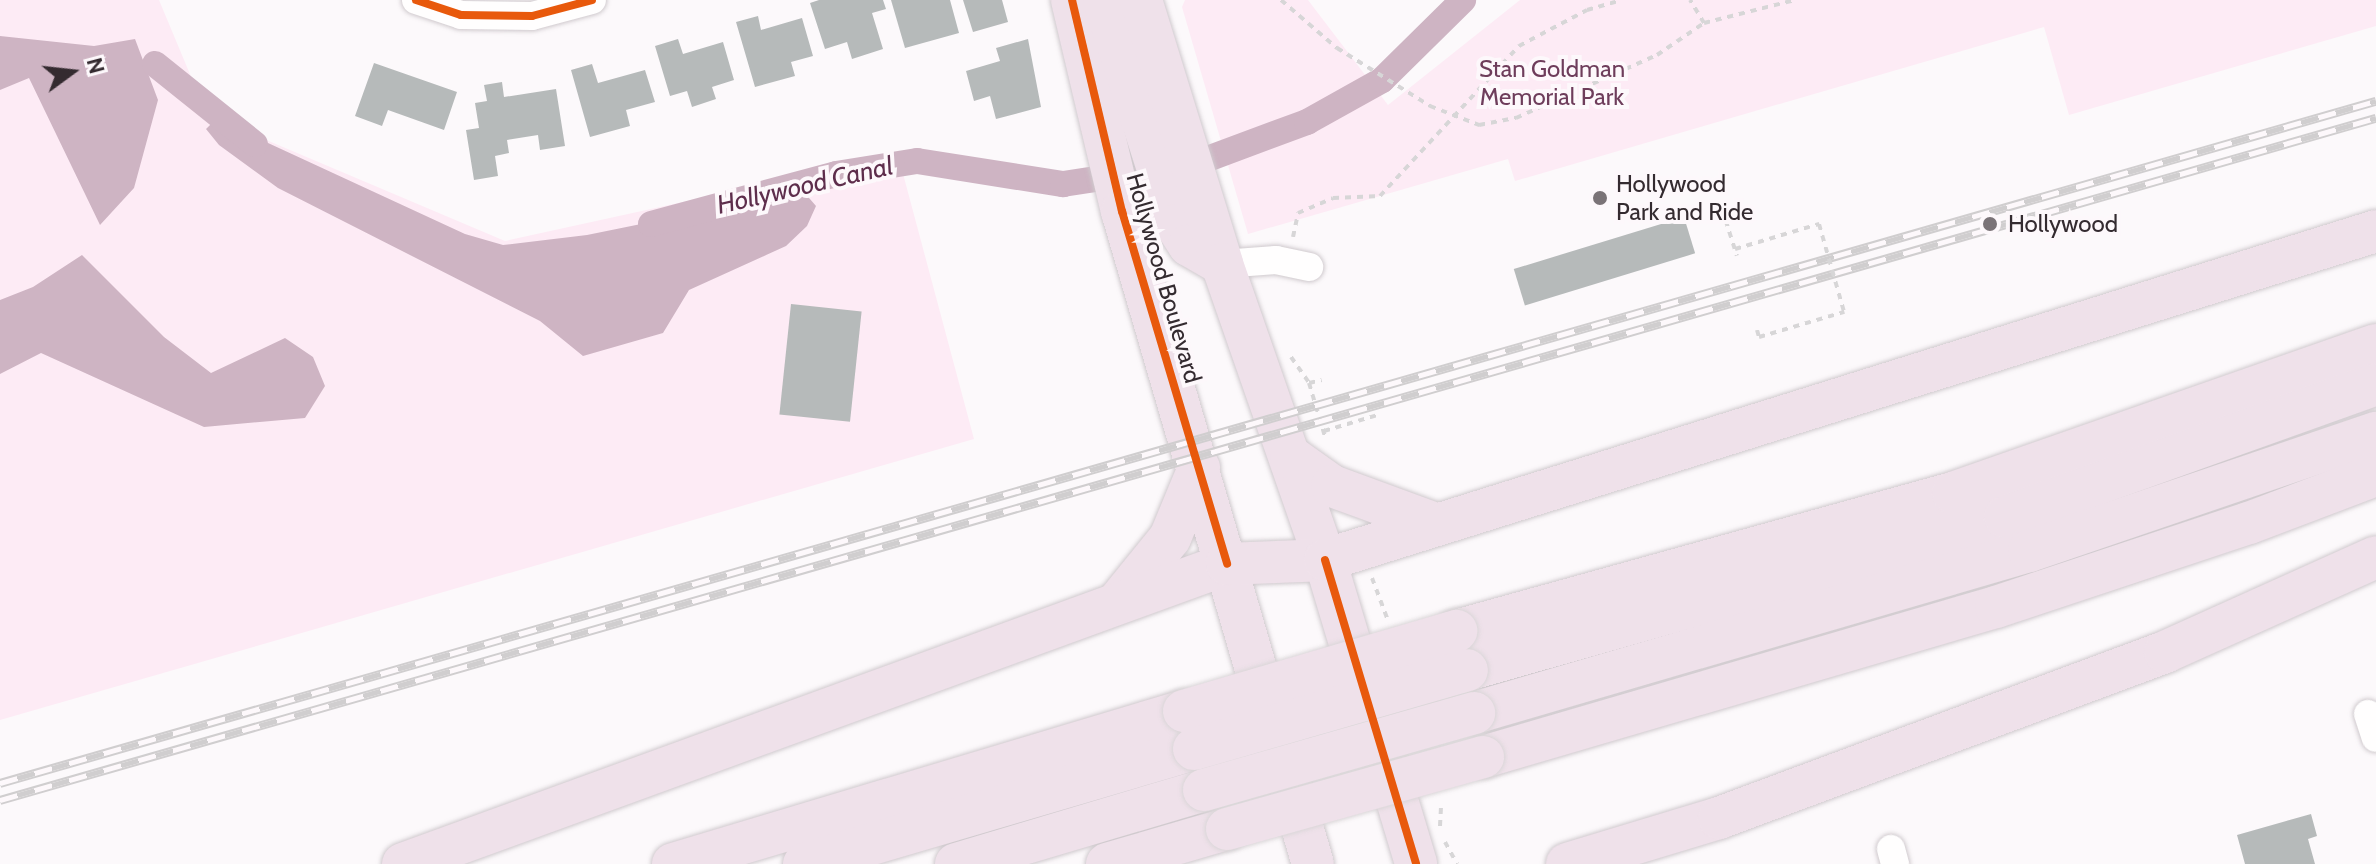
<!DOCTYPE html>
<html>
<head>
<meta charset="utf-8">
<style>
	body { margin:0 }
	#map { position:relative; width:2376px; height:864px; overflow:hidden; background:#fcf9fb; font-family:Cabin,sans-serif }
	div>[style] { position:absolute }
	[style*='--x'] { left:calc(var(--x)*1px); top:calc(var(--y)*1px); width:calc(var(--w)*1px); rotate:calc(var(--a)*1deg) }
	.green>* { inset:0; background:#fdebf5 }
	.water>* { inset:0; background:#ceb4c3 }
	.canal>* { height:26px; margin:-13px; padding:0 13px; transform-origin:13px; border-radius:13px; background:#ceb4c3 }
	.building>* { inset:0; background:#b6baba; transform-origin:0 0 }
	.path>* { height:4px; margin-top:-2px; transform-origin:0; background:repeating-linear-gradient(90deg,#d7d6d7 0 6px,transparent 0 12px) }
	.roads { filter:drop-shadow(0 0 2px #d0cace) drop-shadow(0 0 2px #d0cace) }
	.minor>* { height:28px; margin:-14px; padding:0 14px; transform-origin:14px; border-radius:14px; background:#fffefe }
	.highway>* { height:42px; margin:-21px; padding:0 21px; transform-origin:21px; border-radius:21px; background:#efe1ea }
	.rail>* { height:9px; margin-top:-4.5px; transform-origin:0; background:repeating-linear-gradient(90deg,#fdf8fb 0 18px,#d0cecf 0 36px); box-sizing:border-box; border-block:2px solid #d0cecf }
	.path-bridge>* { height:4px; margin-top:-2px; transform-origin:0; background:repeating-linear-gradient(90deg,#d7d6d7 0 6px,transparent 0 12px) }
	.bridges { filter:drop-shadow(0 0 2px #dad6d8) drop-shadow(0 0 2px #dad6d8) }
	.highway-bridge>* { height:42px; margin:-21px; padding:0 21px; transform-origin:21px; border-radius:21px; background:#efe1ea }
	.cycleway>* { height:8px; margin:-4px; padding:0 4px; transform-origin:4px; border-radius:4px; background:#e8590c }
	.dots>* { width:22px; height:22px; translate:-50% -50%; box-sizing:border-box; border:4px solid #fdf8fb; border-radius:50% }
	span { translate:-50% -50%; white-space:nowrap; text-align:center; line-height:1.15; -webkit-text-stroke:8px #fdf8fb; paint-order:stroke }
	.park-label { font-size:24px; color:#6e3d5b }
	.poi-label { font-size:24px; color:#342b30 }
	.left { translate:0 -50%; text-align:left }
	.street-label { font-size:24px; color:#342b30 }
	.water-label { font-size:26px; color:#5e2e4c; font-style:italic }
	.north { position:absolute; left:32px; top:32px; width:80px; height:80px; -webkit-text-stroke:6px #fdf8fb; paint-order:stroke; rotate:75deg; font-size:22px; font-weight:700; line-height:32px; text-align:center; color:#342b30 }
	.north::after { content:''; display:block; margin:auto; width:28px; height:36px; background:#342b30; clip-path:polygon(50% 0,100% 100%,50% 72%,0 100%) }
</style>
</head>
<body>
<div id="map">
	<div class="green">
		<div style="clip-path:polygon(0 0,159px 0,207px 115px,505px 241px,898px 155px,974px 439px,0 720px)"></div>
		<div style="clip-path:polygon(1185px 0,1308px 0,1388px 105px,1520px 0,2376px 0,2376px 26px,2069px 115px,2044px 27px,1515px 181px,1508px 159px,1248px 234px,1182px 7px)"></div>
	</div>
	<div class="water">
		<div style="clip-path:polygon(0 36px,94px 46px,135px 39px,158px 100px,134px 188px,100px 225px,29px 78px,0 90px)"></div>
		<div style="clip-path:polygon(216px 119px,465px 234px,503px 245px,587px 235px,803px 191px,816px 206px,807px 226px,786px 246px,689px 290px,663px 333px,583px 356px,540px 321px,278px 188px,219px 145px,206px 129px)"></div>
		<div style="clip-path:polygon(82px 255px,164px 337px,211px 373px,285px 338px,313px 357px,325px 386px,305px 418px,204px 427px,41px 353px,0 374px,0 300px,33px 287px)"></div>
	</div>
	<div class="canal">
		<div style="--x:155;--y:64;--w:128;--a:38.7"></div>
		<div style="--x:651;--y:224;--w:192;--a:-15.1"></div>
		<div style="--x:836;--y:174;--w:82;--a:-9.1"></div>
		<div style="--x:917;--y:161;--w:148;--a:9"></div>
		<div style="--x:1063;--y:184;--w:133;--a:-8.7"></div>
		<div style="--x:1194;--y:164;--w:121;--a:-20.4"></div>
		<div style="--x:1307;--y:122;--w:86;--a:-29.2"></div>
		<div style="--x:1382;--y:80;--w:114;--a:-44.6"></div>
	</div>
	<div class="building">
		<div style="clip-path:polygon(819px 0,883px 0,886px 9px,872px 13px,883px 49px,852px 59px,847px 42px,825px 49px,810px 3px)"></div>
		<div style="clip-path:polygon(891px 0,950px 0,959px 33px,905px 48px)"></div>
		<div style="clip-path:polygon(963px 0,1002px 0,1008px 22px,973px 32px)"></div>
		<div style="clip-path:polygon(758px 16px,761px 30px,802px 18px,813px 56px,791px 62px,795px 76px,755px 87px,736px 22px)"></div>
		<div style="clip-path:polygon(678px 39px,683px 54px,723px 42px,734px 80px,712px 87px,716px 99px,692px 107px,687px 91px,670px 96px,655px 46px)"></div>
		<div style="clip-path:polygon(1028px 39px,1041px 107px,996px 119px,990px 96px,974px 101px,966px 71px,1000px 61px,996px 48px)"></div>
		<div style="clip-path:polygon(374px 63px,457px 92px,444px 130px,388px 110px,382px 126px,355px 116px)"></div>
		<div style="clip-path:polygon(592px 64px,598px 83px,645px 70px,655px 102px,626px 110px,630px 126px,590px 137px,571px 70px)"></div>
		<div style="clip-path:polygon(502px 82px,504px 97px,556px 89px,565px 146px,540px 150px,538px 135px,507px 140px,509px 153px,495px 156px,498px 176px,474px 180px,466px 130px,479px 128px,475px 103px,487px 101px,484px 85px)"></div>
		<div style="left:1684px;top:217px;width:38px;height:178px;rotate:73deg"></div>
		<div style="left:791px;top:304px;width:71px;height:111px;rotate:6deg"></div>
		<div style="clip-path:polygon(2311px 814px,2317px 836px,2308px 839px,2315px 864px,2245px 864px,2237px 835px)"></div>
	</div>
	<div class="path">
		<div style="--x:1281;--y:0;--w:74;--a:40.6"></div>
		<div style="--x:1337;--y:48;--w:110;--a:31.9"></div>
		<div style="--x:1430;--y:106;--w:53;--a:21.2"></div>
		<div style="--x:1479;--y:125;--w:38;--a:-11"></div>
		<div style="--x:1516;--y:118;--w:154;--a:-24.1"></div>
		<div style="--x:1657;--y:55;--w:57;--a:-34.2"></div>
		<div style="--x:1704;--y:23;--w:27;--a:-121"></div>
		<div style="--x:1704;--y:23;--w:94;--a:-14.2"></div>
		<div style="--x:1722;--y:209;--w:49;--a:72.3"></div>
		<div style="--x:1293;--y:237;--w:25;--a:-78"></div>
		<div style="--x:1298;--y:213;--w:38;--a:-23"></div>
		<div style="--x:1333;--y:198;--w:47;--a:-2.4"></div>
		<div style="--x:1380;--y:196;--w:205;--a:-47.2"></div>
		<div style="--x:1519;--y:46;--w:77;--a:-27.9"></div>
		<div style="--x:1587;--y:10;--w:35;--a:-16"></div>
		<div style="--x:1735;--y:249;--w:88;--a:-16.6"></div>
		<div style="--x:1757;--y:330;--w:7;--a:74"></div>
		<div style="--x:1759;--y:337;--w:89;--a:-16.4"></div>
		<div style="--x:1291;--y:357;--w:32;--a:55"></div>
		<div style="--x:1309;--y:383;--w:59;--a:73.4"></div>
		<div style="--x:1309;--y:383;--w:13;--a:-13"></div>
		<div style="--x:1324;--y:431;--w:59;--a:-16.6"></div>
		<div style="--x:1372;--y:578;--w:43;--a:69.4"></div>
		<div style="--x:1440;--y:826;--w:22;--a:-87"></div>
		<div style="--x:1445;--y:842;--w:25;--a:61"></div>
	</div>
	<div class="roads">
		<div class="minor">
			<div style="--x:416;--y:0;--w:47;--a:18.4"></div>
			<div style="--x:461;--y:15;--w:71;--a:0.8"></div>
			<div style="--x:532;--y:16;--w:62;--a:-14.9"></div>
			<div style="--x:1222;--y:264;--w:54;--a:-4.2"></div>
			<div style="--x:1276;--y:260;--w:34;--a:12"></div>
			<div style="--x:2368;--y:714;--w:25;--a:72"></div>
			<div style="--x:1891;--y:849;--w:16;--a:75"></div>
		</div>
		<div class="highway">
			<div style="--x:1072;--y:0;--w:217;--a:76.7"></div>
			<div style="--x:1122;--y:211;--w:680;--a:73.7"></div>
			<div style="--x:1104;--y:0;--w:236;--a:72.3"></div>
			<div style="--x:1176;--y:225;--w:24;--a:57"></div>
			<div style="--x:1189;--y:245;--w:38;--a:30"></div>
			<div style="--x:1141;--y:0;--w:276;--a:72.9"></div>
			<div style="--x:1222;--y:264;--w:313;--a:70.8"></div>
			<div style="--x:1325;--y:560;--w:317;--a:73.3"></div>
			<div style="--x:1291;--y:457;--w:50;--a:35.3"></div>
			<div style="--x:1332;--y:486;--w:108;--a:20.1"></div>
			<div style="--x:1118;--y:602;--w:82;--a:-50.9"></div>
			<div style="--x:1170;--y:538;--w:76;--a:-67.5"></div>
			<div style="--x:1456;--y:631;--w:516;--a:-15.52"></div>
			<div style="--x:1953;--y:493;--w:448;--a:-19.3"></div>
			<div style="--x:1467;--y:670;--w:559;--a:-15.88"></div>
			<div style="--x:2005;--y:517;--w:394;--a:-19.7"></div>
			<div style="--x:1474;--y:713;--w:578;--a:-16.27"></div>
			<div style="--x:2029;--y:551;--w:367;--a:-18.8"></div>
			<div style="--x:1483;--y:757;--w:534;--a:-16.3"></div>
			<div style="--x:1996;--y:607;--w:267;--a:-18.4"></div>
			<div style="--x:2249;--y:523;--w:136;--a:-20.7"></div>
			<div style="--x:403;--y:864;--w:877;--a:-20.01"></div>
			<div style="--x:1227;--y:564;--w:98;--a:-2.3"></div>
			<div style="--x:1325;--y:560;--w:1101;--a:-17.38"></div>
			<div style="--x:673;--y:864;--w:533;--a:-16.67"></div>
			<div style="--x:804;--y:864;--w:407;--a:-16.4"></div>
			<div style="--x:956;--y:864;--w:259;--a:-16.6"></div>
			<div style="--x:1107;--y:864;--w:125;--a:-16.3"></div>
			<div style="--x:1567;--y:864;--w:159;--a:-16.8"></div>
			<div style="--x:1719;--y:818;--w:476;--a:-20.4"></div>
			<div style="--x:2165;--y:652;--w:231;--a:-24.2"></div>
		</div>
	</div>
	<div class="rail">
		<div style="--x:0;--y:783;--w:2472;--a:-16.02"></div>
		<div style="--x:0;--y:800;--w:2472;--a:-16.02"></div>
	</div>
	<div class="path-bridge">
		<div style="--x:1819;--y:224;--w:91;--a:74.1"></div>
	</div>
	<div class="bridges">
		<div class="highway-bridge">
			<div style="--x:1184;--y:711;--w:284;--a:-16.4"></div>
			<div style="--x:1194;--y:749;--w:284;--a:-16.1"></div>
			<div style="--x:1204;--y:790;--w:281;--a:-15.9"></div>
			<div style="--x:1227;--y:829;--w:266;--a:-15.7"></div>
		</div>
	</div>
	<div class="cycleway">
		<div style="--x:416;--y:0;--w:47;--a:18.4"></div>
		<div style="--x:461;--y:15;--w:71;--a:0.8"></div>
		<div style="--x:532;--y:16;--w:62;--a:-14.9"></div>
		<div style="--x:1072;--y:0;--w:217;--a:76.7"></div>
		<div style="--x:1122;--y:211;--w:368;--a:73.4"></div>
		<div style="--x:1325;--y:560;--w:317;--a:73.3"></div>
	</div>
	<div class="dots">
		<div style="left:1600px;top:198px;background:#7a7377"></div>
		<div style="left:1990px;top:224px;background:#7a7377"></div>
	</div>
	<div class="park-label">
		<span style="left:1552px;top:83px">Stan Goldman<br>Memorial Park</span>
	</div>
	<div class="poi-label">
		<span class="left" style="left:1616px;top:198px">Hollywood<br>Park and Ride</span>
		<span class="left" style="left:2008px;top:224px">Hollywood</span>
	</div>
	<div class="street-label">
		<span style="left:1164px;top:278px;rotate:74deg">Hollywood Boulevard</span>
	</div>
	<div class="water-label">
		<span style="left:805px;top:186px;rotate:-13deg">Hollywood Canal</span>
	</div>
	<div class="north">N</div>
</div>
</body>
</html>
